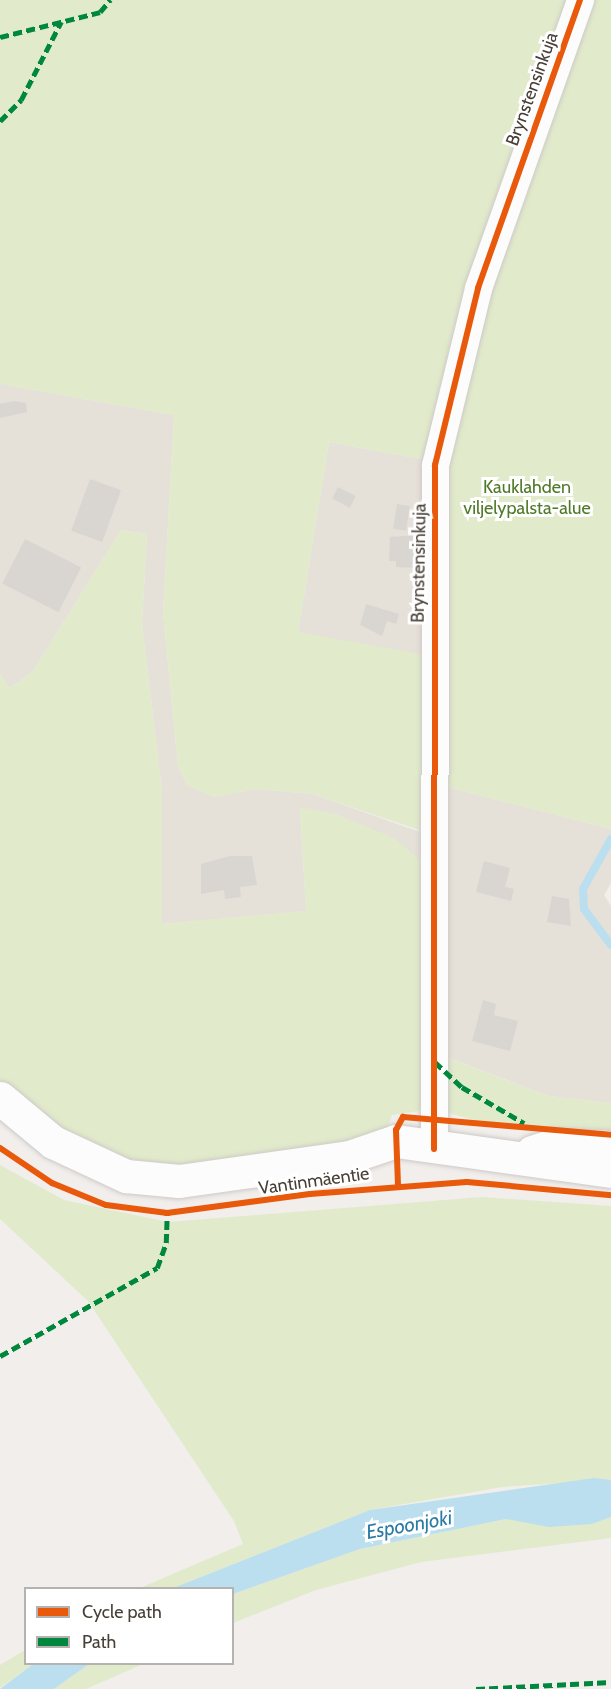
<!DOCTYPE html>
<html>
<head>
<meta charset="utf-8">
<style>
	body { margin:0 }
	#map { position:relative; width:611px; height:1689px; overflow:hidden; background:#f1eeeb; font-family:Cabin,sans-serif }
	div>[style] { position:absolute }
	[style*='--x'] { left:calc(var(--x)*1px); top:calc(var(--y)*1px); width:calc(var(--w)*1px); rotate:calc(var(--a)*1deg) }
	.residential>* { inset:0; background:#e5e0d8 }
	.green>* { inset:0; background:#e1ebcb }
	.water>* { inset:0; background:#bbdfef }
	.stream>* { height:8px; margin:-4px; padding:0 4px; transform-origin:4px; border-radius:4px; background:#bbdfef }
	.building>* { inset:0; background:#d9d6d2; transform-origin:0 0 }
	.roads { filter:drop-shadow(0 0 2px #cecac7) drop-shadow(0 0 2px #cecac7) }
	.minor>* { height:27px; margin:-13.5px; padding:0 13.5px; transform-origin:13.5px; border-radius:13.5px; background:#fdfcfc }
	.tertiary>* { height:33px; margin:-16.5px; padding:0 16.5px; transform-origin:16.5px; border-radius:16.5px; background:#fdfcfc }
	.quiet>* { height:4.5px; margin-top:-2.25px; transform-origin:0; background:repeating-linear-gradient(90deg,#00873e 0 9px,transparent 0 13.5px) }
	.cycleway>* { height:6px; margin:-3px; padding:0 3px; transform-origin:3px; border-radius:3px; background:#e8590c }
	span { translate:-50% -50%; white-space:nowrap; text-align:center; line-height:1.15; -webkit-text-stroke:6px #fff; paint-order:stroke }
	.street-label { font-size:18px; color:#473f36 }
	.park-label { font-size:18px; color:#4f7a29 }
	.water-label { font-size:20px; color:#2c7ba4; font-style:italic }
	.legend { position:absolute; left:24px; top:1587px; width:210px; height:78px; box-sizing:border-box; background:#fff; border:2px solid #b5b2af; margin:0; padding:8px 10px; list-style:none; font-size:18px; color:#473f36 }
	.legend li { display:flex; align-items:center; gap:12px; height:30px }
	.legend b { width:30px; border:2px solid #b5b2af }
</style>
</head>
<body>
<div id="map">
	<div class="residential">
		<div style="clip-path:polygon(0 384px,174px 415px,163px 613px,178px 766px,187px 785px,214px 797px,256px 789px,313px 794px,420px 832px,298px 633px,329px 442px,442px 463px,447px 787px,611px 829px,611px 883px,604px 895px,611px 906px,611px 1103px,548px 1096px,442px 1055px,336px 814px,300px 808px,306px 911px,162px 924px,162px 790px,142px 624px,147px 534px,121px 530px,33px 671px,10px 688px,0 674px)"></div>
	</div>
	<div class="green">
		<div style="clip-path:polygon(0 0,611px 0,611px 829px,447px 787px,442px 463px,329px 442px,298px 632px,426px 655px,425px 832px,313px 794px,256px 789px,214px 797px,187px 785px,178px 766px,163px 613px,174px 415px,0 384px)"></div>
		<div style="clip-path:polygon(121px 530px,147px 534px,142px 624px,162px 790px,162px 924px,306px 911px,300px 807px,336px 814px,394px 838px,426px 865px,422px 1105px,419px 1111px,392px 1115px,385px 1134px,223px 1162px,167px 1165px,109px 1155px,67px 1139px,0 1084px,0 674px,10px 688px,33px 671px)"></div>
		<div style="clip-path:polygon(441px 1055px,548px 1096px,611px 1103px,611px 1131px,487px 1124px,446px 1112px)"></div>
		<div style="clip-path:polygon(0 1165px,64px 1200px,168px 1222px,482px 1197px,611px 1206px,611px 1480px,502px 1487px,370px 1510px,173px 1588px,140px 1588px,243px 1544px,234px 1521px,88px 1301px,0 1219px)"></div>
		<div style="clip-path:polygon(611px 1517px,611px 1538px,421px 1562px,316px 1590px,233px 1623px,233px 1594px,360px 1549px,506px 1519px,592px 1524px)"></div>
		<div style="clip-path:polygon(25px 1650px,26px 1664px,33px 1664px,0 1688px,0 1665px)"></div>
		<div style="clip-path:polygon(89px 1664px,143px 1664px,86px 1689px,54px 1689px)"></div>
	</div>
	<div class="water">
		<div style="clip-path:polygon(594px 1478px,611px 1480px,611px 1517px,592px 1524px,549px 1527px,506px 1519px,360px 1549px,233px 1594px,232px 1588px,173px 1588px,370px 1510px)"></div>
		<div style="clip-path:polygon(33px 1664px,89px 1664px,54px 1689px,0 1689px)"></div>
	</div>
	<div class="stream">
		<div style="--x:611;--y:839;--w:57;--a:119.2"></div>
		<div style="--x:583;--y:889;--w:20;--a:87"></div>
		<div style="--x:584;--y:909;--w:45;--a:53.1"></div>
	</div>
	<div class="building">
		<div style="clip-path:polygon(14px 401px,26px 403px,27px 412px,0 418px,0 404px)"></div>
		<div style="left:90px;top:479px;width:33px;height:55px;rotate:20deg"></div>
		<div style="left:338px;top:487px;width:20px;height:13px;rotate:27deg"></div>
		<div style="left:397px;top:504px;width:13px;height:25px;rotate:9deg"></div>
		<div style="clip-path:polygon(420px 535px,417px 568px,396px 567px,396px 561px,389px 561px,390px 537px)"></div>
		<div style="left:25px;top:539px;width:63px;height:50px;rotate:27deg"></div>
		<div style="clip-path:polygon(366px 604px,399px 614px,396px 624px,387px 621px,382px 636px,360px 625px)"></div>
		<div style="clip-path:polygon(230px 856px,252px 856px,257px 885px,240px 887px,241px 897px,225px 899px,224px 890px,201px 894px,201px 864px)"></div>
		<div style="clip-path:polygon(484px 861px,510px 868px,505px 887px,514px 889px,511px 901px,476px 892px)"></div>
		<div style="clip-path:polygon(552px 896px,569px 899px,571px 926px,547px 922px)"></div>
		<div style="clip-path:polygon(483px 1000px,496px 1004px,494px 1015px,518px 1021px,510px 1051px,472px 1041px)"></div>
	</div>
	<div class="roads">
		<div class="minor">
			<div style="--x:434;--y:1149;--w:684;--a:-89.92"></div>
			<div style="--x:435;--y:465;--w:182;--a:-76.3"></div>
			<div style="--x:478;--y:288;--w:306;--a:-70.5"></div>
		</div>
		<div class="tertiary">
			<div style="--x:0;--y:1098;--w:69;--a:39.7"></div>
			<div style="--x:53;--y:1142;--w:81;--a:25"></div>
			<div style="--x:126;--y:1176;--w:53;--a:5.4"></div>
			<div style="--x:179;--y:1181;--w:172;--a:-8"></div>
			<div style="--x:349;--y:1157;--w:50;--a:-18.8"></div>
			<div style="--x:396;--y:1141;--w:217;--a:7.9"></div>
			<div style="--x:532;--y:1152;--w:22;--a:-18"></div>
			<div style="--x:553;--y:1145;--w:58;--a:2"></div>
		</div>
	</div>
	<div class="quiet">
		<div style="--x:0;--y:37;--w:103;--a:-14"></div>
		<div style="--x:100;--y:12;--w:16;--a:-50"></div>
		<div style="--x:0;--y:121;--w:30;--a:-45"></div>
		<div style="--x:21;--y:100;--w:88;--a:-62.9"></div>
		<div style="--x:435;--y:1062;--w:37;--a:43"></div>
		<div style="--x:462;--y:1087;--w:72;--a:30.1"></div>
		<div style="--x:0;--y:1356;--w:180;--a:-29.3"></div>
		<div style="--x:157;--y:1268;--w:27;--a:-70"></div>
		<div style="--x:166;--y:1243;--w:30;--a:-88"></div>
		<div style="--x:476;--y:1689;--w:135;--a:-3"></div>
	</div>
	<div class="cycleway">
		<div style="--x:0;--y:1148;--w:63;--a:33.9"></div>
		<div style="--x:52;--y:1183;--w:58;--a:22.2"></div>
		<div style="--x:106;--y:1205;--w:62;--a:7.5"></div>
		<div style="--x:167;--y:1213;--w:144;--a:-7.6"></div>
		<div style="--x:310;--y:1194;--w:157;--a:-4.4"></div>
		<div style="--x:467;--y:1182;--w:145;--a:5.2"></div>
		<div style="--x:434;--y:1149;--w:684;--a:-89.92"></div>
		<div style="--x:435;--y:465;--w:182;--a:-76.3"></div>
		<div style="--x:478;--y:288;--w:306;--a:-70.5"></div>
		<div style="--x:398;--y:1185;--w:55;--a:-92.1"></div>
		<div style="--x:396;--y:1130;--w:15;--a:-62"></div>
		<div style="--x:403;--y:1117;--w:209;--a:4.9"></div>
	</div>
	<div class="street-label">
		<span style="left:532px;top:89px;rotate:-70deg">Brynstensinkuja</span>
		<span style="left:419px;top:563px;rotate:-89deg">Brynstensinkuja</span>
		<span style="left:314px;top:1181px;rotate:-8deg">Vantinmäentie</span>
	</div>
	<div class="park-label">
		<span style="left:527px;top:498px">Kauklahden<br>viljelypalsta-alue</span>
	</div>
	<div class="water-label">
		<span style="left:409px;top:1525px;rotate:-10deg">Espoonjoki</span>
	</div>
	<ul class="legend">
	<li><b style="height:8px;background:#e8590c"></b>Cycle path</li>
	<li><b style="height:8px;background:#00873e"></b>Path</li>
	</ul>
</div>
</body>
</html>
